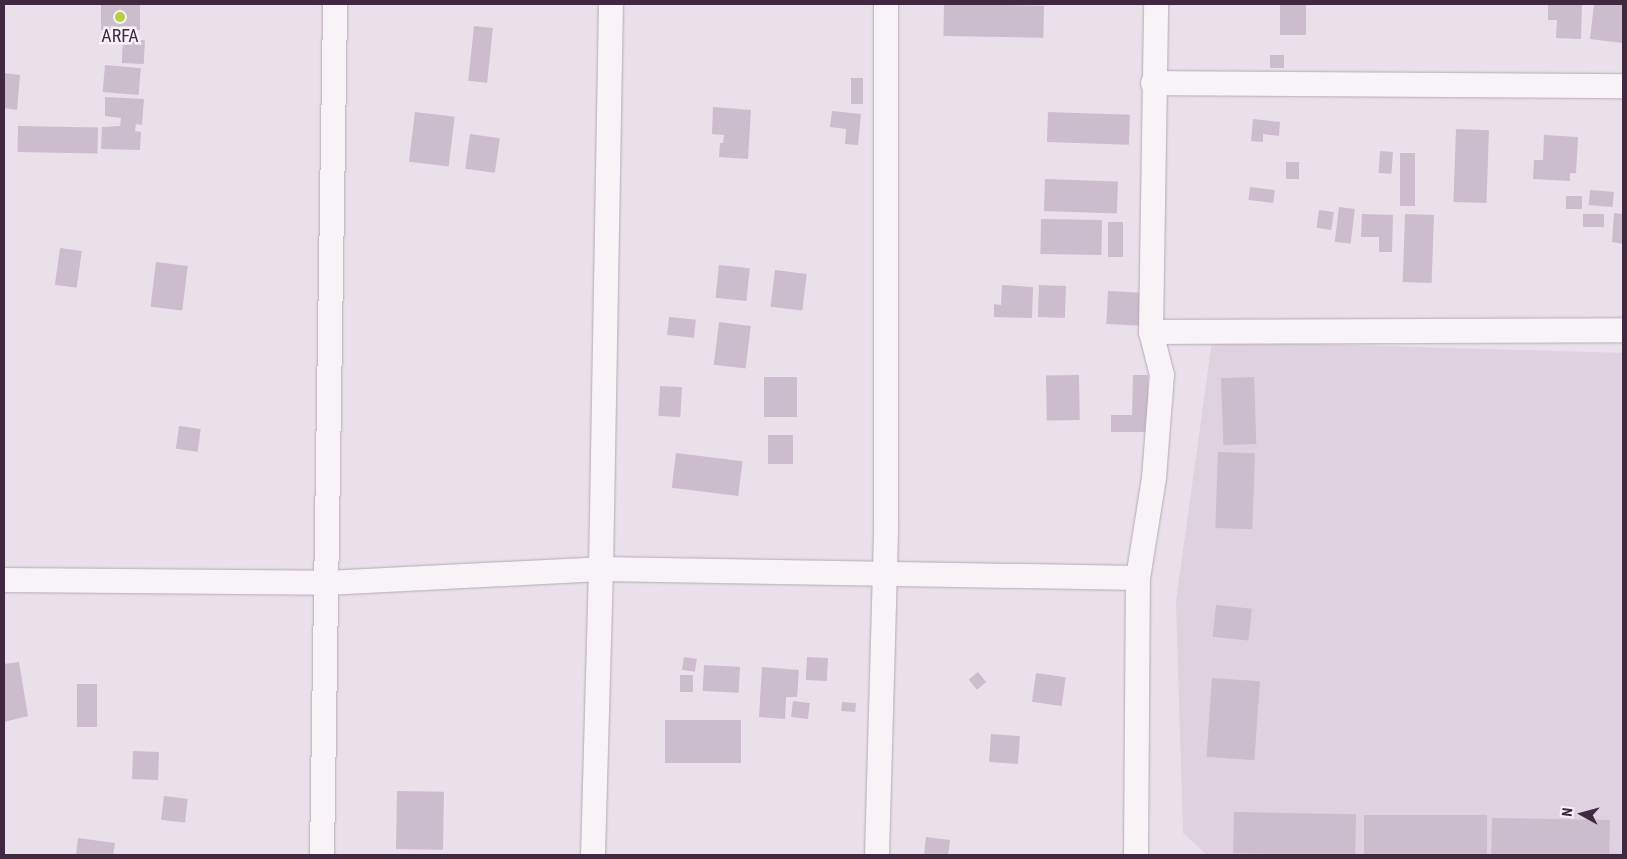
<!DOCTYPE html>
<html>
<head>
<meta charset="utf-8">
<style>
	body { margin:0 }
	#map { position:relative; width:1627px; height:859px; overflow:hidden; background:#e9e0e9; font-family:"Roboto Condensed",sans-serif }
	div>[style] { position:absolute }
	[style*='--x'] { left:calc(var(--x)*1px); top:calc(var(--y)*1px); width:calc(var(--w)*1px); rotate:calc(var(--a)*1deg) }
	.built>* { inset:0; background:#ddd2de }
	.building>* { inset:0; background:#cbbdcc; transform-origin:0 0 }
	.roads { filter:drop-shadow(0 0 1px #b6a9b7) drop-shadow(0 0 1px #b6a9b7) }
	.minor>* { height:24px; margin:-12px; padding:0 12px; transform-origin:12px; border-radius:12px; background:#f7f3f7 }
	.dots>* { width:14px; height:14px; translate:-50% -50%; box-sizing:border-box; border:2px solid #f6f0f7; border-radius:50% }
	span { translate:-50% -50%; white-space:nowrap; text-align:center; line-height:1.15; -webkit-text-stroke:5px #f6f0f7; paint-order:stroke }
	.poi-label { font-size:18px; color:#402841 }
	.frame { position:absolute; inset:0; border:5px solid #402841; pointer-events:none }
	.north { position:absolute; left:1557px; top:789px; width:50px; height:50px; -webkit-text-stroke:4px #f6f0f7; paint-order:stroke; rotate:277deg; font-size:14px; font-weight:700; line-height:20px; text-align:center; color:#402841 }
	.north::after { content:''; display:block; margin:auto; width:18px; height:22px; background:#402841; clip-path:polygon(50% 0,100% 100%,50% 72%,0 100%) }
</style>
</head>
<body>
<div id="map">
	<div class="built">
		<div style="clip-path:polygon(1212px 341px,1623px 353px,1623px 855px,1206px 854px,1183px 833px,1176px 601px)"></div>
	</div>
	<div class="building">
		<div style="left:101px;top:4px;width:39px;height:26px"></div>
		<div style="left:944px;top:4px;width:100px;height:32px;rotate:1deg"></div>
		<div style="left:1280px;top:4px;width:26px;height:31px"></div>
		<div style="clip-path:polygon(1548px 4px,1582px 4px,1581px 39px,1556px 38px,1557px 20px,1548px 20px)"></div>
		<div style="clip-path:polygon(1594px 4px,1623px 4px,1622px 43px,1590px 39px)"></div>
		<div style="left:474px;top:26px;width:19px;height:55px;rotate:6deg"></div>
		<div style="left:123px;top:39px;width:22px;height:24px;rotate:3deg"></div>
		<div style="left:1270px;top:55px;width:14px;height:13px"></div>
		<div style="left:105px;top:65px;width:36px;height:27px;rotate:5deg"></div>
		<div style="clip-path:polygon(4px 73px,20px 75px,17px 110px,4px 108px)"></div>
		<div style="left:851px;top:78px;width:12px;height:26px"></div>
		<div style="clip-path:polygon(105px 97px,144px 99px,142px 125px,136px 124px,135px 131px,141px 132px,140px 150px,101px 149px,102px 127px,120px 126px,121px 118px,105px 116px)"></div>
		<div style="clip-path:polygon(713px 107px,751px 110px,748px 159px,719px 157px,720px 143px,723px 143px,724px 135px,712px 134px)"></div>
		<div style="clip-path:polygon(832px 111px,861px 114px,858px 145px,845px 144px,846px 129px,830px 127px)"></div>
		<div style="left:415px;top:112px;width:40px;height:50px;rotate:7deg"></div>
		<div style="left:1048px;top:112px;width:82px;height:30px;rotate:2deg"></div>
		<div style="clip-path:polygon(1253px 119px,1280px 122px,1279px 136px,1263px 134px,1263px 142px,1251px 141px)"></div>
		<div style="left:18px;top:126px;width:80px;height:26px;rotate:1deg"></div>
		<div style="left:1456px;top:129px;width:33px;height:73px;rotate:2deg"></div>
		<div style="left:470px;top:134px;width:30px;height:35px;rotate:8deg"></div>
		<div style="clip-path:polygon(1544px 135px,1578px 137px,1576px 173px,1570px 173px,1570px 181px,1533px 179px,1534px 160px,1543px 160px)"></div>
		<div style="left:1380px;top:151px;width:13px;height:22px;rotate:4deg"></div>
		<div style="left:1400px;top:153px;width:15px;height:53px"></div>
		<div style="left:1286px;top:162px;width:13px;height:17px"></div>
		<div style="left:1045px;top:179px;width:73px;height:32px;rotate:2deg"></div>
		<div style="left:1250px;top:187px;width:25px;height:13px;rotate:7deg"></div>
		<div style="left:1590px;top:190px;width:24px;height:15px;rotate:5deg"></div>
		<div style="left:1566px;top:196px;width:16px;height:13px"></div>
		<div style="left:1339px;top:207px;width:16px;height:35px;rotate:7deg"></div>
		<div style="left:1319px;top:210px;width:15px;height:18px;rotate:8deg"></div>
		<div style="clip-path:polygon(1614px 213px,1623px 214px,1623px 244px,1612px 242px)"></div>
		<div style="clip-path:polygon(1362px 214px,1393px 215px,1392px 252px,1379px 252px,1379px 237px,1361px 237px)"></div>
		<div style="left:1405px;top:214px;width:29px;height:68px;rotate:2deg"></div>
		<div style="left:1583px;top:214px;width:21px;height:13px"></div>
		<div style="left:1041px;top:219px;width:61px;height:35px;rotate:1deg"></div>
		<div style="left:1108px;top:222px;width:15px;height:35px"></div>
		<div style="left:60px;top:248px;width:22px;height:37px;rotate:8deg"></div>
		<div style="left:156px;top:262px;width:32px;height:45px;rotate:7deg"></div>
		<div style="left:719px;top:265px;width:31px;height:33px;rotate:6deg"></div>
		<div style="left:775px;top:270px;width:32px;height:37px;rotate:7deg"></div>
		<div style="clip-path:polygon(1002px 285px,1033px 287px,1032px 318px,994px 317px,994px 304px,1001px 305px)"></div>
		<div style="left:1039px;top:285px;width:27px;height:32px;rotate:2deg"></div>
		<div style="left:1108px;top:291px;width:39px;height:33px;rotate:3deg"></div>
		<div style="left:669px;top:317px;width:27px;height:18px;rotate:6deg"></div>
		<div style="left:719px;top:322px;width:32px;height:43px;rotate:7deg"></div>
		<div style="left:1079px;top:375px;width:45px;height:33px;rotate:89deg"></div>
		<div style="clip-path:polygon(1133px 375px,1148px 375px,1148px 432px,1111px 432px,1111px 415px,1132px 415px)"></div>
		<div style="left:797px;top:377px;width:40px;height:33px;rotate:90deg"></div>
		<div style="left:1254px;top:377px;width:67px;height:33px;rotate:88deg"></div>
		<div style="left:660px;top:386px;width:22px;height:30px;rotate:3deg"></div>
		<div style="left:179px;top:426px;width:22px;height:23px;rotate:8deg"></div>
		<div style="left:768px;top:435px;width:25px;height:29px"></div>
		<div style="left:1218px;top:452px;width:37px;height:76px;rotate:2deg"></div>
		<div style="left:676px;top:453px;width:67px;height:35px;rotate:7deg"></div>
		<div style="left:1216px;top:605px;width:36px;height:32px;rotate:6deg"></div>
		<div style="left:684px;top:657px;width:13px;height:13px;rotate:9deg"></div>
		<div style="left:807px;top:657px;width:21px;height:23px;rotate:3deg"></div>
		<div style="clip-path:polygon(19px 662px,28px 716px,4px 722px,4px 664px)"></div>
		<div style="left:704px;top:665px;width:36px;height:26px;rotate:3deg"></div>
		<div style="clip-path:polygon(762px 667px,799px 670px,797px 697px,786px 697px,785px 719px,759px 717px)"></div>
		<div style="left:978px;top:672px;width:13px;height:12px;rotate:51deg"></div>
		<div style="left:1036px;top:673px;width:30px;height:29px;rotate:8deg"></div>
		<div style="left:680px;top:675px;width:13px;height:17px"></div>
		<div style="left:1212px;top:678px;width:48px;height:79px;rotate:4deg"></div>
		<div style="left:77px;top:684px;width:20px;height:43px"></div>
		<div style="left:793px;top:701px;width:17px;height:16px;rotate:7deg"></div>
		<div style="left:842px;top:702px;width:14px;height:9px;rotate:4deg"></div>
		<div style="left:741px;top:720px;width:43px;height:76px;rotate:90deg"></div>
		<div style="left:991px;top:734px;width:29px;height:28px;rotate:4deg"></div>
		<div style="left:159px;top:752px;width:28px;height:26px;rotate:92deg"></div>
		<div style="left:397px;top:791px;width:47px;height:58px;rotate:1deg"></div>
		<div style="left:164px;top:796px;width:24px;height:24px;rotate:7deg"></div>
		<div style="left:1234px;top:812px;width:122px;height:41px;rotate:1deg"></div>
		<div style="left:1364px;top:815px;width:123px;height:40px"></div>
		<div style="left:1492px;top:818px;width:118px;height:37px;rotate:1deg"></div>
		<div style="clip-path:polygon(926px 837px,950px 840px,948px 855px,924px 855px)"></div>
		<div style="clip-path:polygon(78px 838px,115px 843px,113px 855px,76px 855px)"></div>
	</div>
	<div class="roads">
		<div class="minor">
			<div style="--x:1153;--y:83;--w:470;--a:0.4"></div>
			<div style="--x:1151;--y:332;--w:472;--a:-0.2"></div>
			<div style="--x:4;--y:580;--w:323;--a:0.5"></div>
			<div style="--x:327;--y:583;--w:274;--a:-2.9"></div>
			<div style="--x:601;--y:569;--w:537;--a:0.96"></div>
			<div style="--x:322;--y:855;--w:851;--a:-89.12"></div>
			<div style="--x:593;--y:855;--w:286;--a:-88.4"></div>
			<div style="--x:601;--y:569;--w:565;--a:-88.99"></div>
			<div style="--x:877;--y:855;--w:331;--a:-88.4"></div>
			<div style="--x:886;--y:524;--w:520;--a:-90"></div>
			<div style="--x:1136;--y:855;--w:277;--a:-89.6"></div>
			<div style="--x:1138;--y:578;--w:101;--a:-80.9"></div>
			<div style="--x:1154;--y:478;--w:103;--a:-85.6"></div>
			<div style="--x:1162;--y:375;--w:44;--a:-104.3"></div>
			<div style="--x:1151;--y:332;--w:328;--a:-89.1"></div>
		</div>
	</div>
	<div class="dots">
		<div style="left:120px;top:17px;background:#b6cf44"></div>
	</div>
	<div class="poi-label">
		<span style="left:120px;top:36px">ARFA</span>
	</div>
	<div class="frame"></div>
	<div class="north">N</div>
</div>
</body>
</html>
